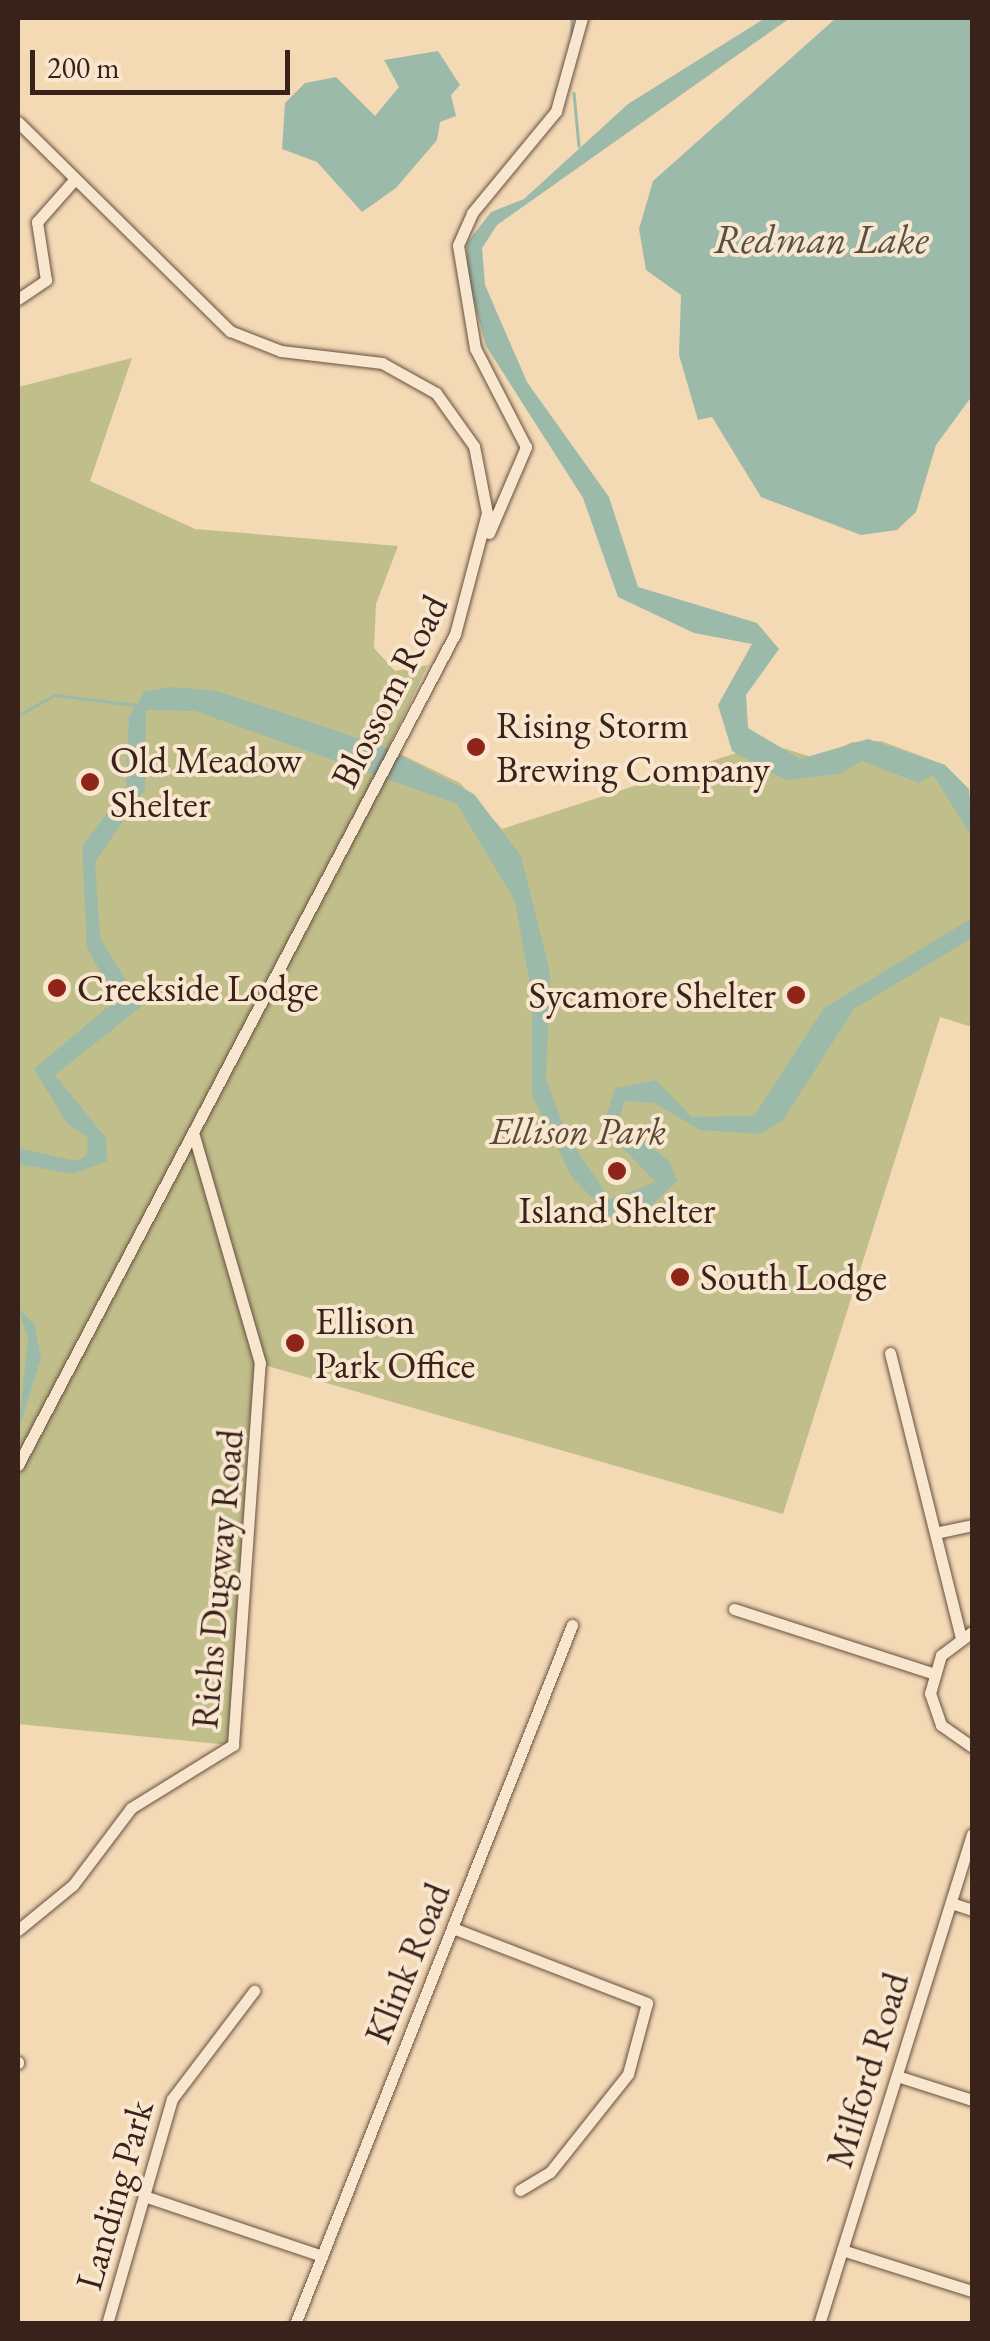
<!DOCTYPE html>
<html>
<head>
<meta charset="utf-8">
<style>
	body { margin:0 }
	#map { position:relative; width:990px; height:2341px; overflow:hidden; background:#f4d9b5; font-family:"EB Garamond",serif }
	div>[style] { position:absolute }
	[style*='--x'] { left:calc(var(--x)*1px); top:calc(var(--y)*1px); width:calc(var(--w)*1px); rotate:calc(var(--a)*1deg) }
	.green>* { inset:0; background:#c0be8a }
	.water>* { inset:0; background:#9cbaaa }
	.stream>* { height:2.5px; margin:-1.25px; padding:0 1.25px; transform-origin:1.25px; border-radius:1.25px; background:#9cbaaa }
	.roads { filter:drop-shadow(0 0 2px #675041) drop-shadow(0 0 2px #675041) }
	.minor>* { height:11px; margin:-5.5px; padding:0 5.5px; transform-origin:5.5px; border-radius:5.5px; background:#f8e6cf }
	.dots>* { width:28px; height:28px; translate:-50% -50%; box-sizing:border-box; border:5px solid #f8e6cf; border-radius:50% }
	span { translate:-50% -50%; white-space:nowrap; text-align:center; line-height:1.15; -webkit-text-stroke:8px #f8e6cf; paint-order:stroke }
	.street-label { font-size:38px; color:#38221a }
	.poi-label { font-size:38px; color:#38221a }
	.left { translate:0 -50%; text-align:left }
	.right { translate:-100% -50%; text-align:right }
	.park-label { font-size:38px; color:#5a4936; font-style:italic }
	.water-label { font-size:40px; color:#565045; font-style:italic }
	.frame { position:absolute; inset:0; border:20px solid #38221a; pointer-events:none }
	.scale { position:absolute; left:30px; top:50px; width:260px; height:45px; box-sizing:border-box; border:5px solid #38221a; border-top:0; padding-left:12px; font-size:30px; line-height:35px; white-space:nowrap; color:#38221a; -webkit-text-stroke:8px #f8e6cf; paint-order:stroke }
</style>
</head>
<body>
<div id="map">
	<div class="green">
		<div style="clip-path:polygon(132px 358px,90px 481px,195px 529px,398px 546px,376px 604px,374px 648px,395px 671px,428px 665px,388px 748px,460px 783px,502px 829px,767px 743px,818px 759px,852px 742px,881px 741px,945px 765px,972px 799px,972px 1027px,940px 1017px,783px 1514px,257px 1363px,229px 1745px,18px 1724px,18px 387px)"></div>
	</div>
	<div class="water">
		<div style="clip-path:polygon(765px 18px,790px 18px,497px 225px,482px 248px,485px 285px,527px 382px,609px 497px,638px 587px,757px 623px,779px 649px,746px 695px,748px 728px,800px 759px,868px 739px,945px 765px,969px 789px,972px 837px,933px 775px,919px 783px,862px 761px,839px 774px,786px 780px,732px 751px,718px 705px,752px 644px,694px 633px,618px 597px,583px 498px,486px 346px,467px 275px,467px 243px,491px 212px,524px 199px,628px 104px)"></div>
		<div style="clip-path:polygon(836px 18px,972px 18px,972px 396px,936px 445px,916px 512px,897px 530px,861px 535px,761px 497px,712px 417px,698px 420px,679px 355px,681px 295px,646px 270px,639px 229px,653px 181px)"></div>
		<div style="clip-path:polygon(438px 51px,460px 85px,451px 95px,456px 116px,440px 122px,437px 140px,396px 188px,362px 212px,317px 162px,282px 149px,285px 103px,305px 83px,336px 77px,375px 116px,399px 87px,384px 60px)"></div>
		<div style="clip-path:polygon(173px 687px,217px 691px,382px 746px,474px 794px,521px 856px,550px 972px,546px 1079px,567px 1136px,610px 1199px,656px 1182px,603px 1128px,615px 1088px,656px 1080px,692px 1117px,754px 1116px,824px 1008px,972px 918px,972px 938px,854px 1009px,783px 1120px,761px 1134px,700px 1130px,654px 1103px,624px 1101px,619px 1121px,670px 1162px,677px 1181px,650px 1207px,611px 1217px,571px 1176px,532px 1095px,532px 996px,515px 901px,457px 804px,195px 711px,146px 710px,145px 789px,95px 862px,100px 938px,142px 1006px,55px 1075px,106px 1138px,107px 1161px,72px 1174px,18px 1164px,18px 1148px,77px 1161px,87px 1155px,88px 1138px,67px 1123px,34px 1069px,116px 1000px,87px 948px,82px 846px,126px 788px,129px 716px,145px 691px)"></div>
		<div style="clip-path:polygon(18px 1307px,35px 1326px,41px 1358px,18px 1432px,28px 1339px)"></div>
	</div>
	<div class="stream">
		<div style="--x:572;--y:18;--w:18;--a:90"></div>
		<div style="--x:574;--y:93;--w:53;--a:84.6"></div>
		<div style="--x:18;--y:715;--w:42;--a:-28.4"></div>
		<div style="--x:55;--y:695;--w:81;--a:7.1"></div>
	</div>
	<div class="roads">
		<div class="minor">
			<div style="--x:18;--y:122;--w:298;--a:44.6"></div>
			<div style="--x:230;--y:331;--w:55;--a:21.4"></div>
			<div style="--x:281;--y:351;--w:102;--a:6.8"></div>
			<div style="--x:382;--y:363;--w:62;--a:29.1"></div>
			<div style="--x:436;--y:393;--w:65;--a:54.4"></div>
			<div style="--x:474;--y:446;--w:68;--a:79"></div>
			<div style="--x:487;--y:513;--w:125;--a:104.8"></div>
			<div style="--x:455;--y:634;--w:939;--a:117.74"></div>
			<div style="--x:18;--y:299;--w:34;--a:-34"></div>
			<div style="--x:46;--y:280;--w:59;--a:-98.8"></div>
			<div style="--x:37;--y:222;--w:56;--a:-48.6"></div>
			<div style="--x:489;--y:533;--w:94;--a:-66.7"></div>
			<div style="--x:526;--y:447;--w:111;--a:-117.3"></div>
			<div style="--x:475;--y:348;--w:104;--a:-99.4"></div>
			<div style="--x:458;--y:245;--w:35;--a:-66"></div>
			<div style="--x:472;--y:213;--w:132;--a:-50.5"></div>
			<div style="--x:556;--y:111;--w:97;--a:-74.4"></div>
			<div style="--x:890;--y:1353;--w:293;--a:76"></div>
			<div style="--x:935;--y:1533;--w:38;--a:-12"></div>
			<div style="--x:734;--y:1609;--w:208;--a:17.9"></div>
			<div style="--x:972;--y:1632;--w:39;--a:143"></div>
			<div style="--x:941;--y:1655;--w:40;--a:106"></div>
			<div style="--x:930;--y:1693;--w:34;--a:71"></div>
			<div style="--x:941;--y:1725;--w:38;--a:35"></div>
			<div style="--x:951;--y:1903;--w:22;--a:18"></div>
			<div style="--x:453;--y:1928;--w:208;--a:21.1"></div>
			<div style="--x:647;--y:2003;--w:73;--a:105"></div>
			<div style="--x:628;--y:2074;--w:125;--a:128.5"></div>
			<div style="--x:550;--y:2172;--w:35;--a:149"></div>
			<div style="--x:18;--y:1930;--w:71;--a:-39.3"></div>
			<div style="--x:73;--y:1885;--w:96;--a:-53"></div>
			<div style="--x:131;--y:1808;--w:120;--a:-31.7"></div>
			<div style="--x:233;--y:1745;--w:383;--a:-86"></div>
			<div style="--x:260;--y:1363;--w:236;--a:-106.2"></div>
			<div style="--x:18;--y:2063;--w:1;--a:-90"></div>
			<div style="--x:897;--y:2076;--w:79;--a:17.7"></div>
			<div style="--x:144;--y:2196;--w:188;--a:18.6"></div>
			<div style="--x:842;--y:2250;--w:136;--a:17.5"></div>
			<div style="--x:107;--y:2324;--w:234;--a:-73.9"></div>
			<div style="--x:172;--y:2099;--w:136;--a:-52.8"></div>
			<div style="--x:295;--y:2324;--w:752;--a:-68.38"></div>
			<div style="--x:819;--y:2324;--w:513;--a:-72.66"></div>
		</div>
	</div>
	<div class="dots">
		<div style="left:476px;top:747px;background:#8f2418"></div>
		<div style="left:90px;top:782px;background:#8f2418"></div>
		<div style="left:57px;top:988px;background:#8f2418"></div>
		<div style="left:796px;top:995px;background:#8f2418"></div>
		<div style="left:617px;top:1171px;background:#8f2418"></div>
		<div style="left:680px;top:1277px;background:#8f2418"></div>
		<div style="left:295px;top:1343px;background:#8f2418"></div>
	</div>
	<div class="street-label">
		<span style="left:389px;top:691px;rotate:-63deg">Blossom Road</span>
		<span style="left:217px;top:1579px;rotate:-85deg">Richs Dugway Road</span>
		<span style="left:407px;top:1963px;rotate:-68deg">Klink Road</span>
		<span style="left:867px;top:2070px;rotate:-73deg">Milford Road</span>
		<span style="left:114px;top:2195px;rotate:-74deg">Landing Park</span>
	</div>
	<div class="poi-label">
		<span class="left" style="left:496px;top:747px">Rising Storm<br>Brewing Company</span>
		<span class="left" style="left:110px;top:782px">Old Meadow<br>Shelter</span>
		<span class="left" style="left:77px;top:988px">Creekside Lodge</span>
		<span class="right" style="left:776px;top:995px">Sycamore Shelter</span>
		<span style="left:617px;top:1210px">Island Shelter</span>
		<span class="left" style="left:700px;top:1277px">South Lodge</span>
		<span class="left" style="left:315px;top:1343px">Ellison<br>Park Office</span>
	</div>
	<div class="park-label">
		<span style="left:578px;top:1131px">Ellison Park</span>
	</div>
	<div class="water-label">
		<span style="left:821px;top:239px">Redman Lake</span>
	</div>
	<div class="frame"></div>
	<div class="scale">200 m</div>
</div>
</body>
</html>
